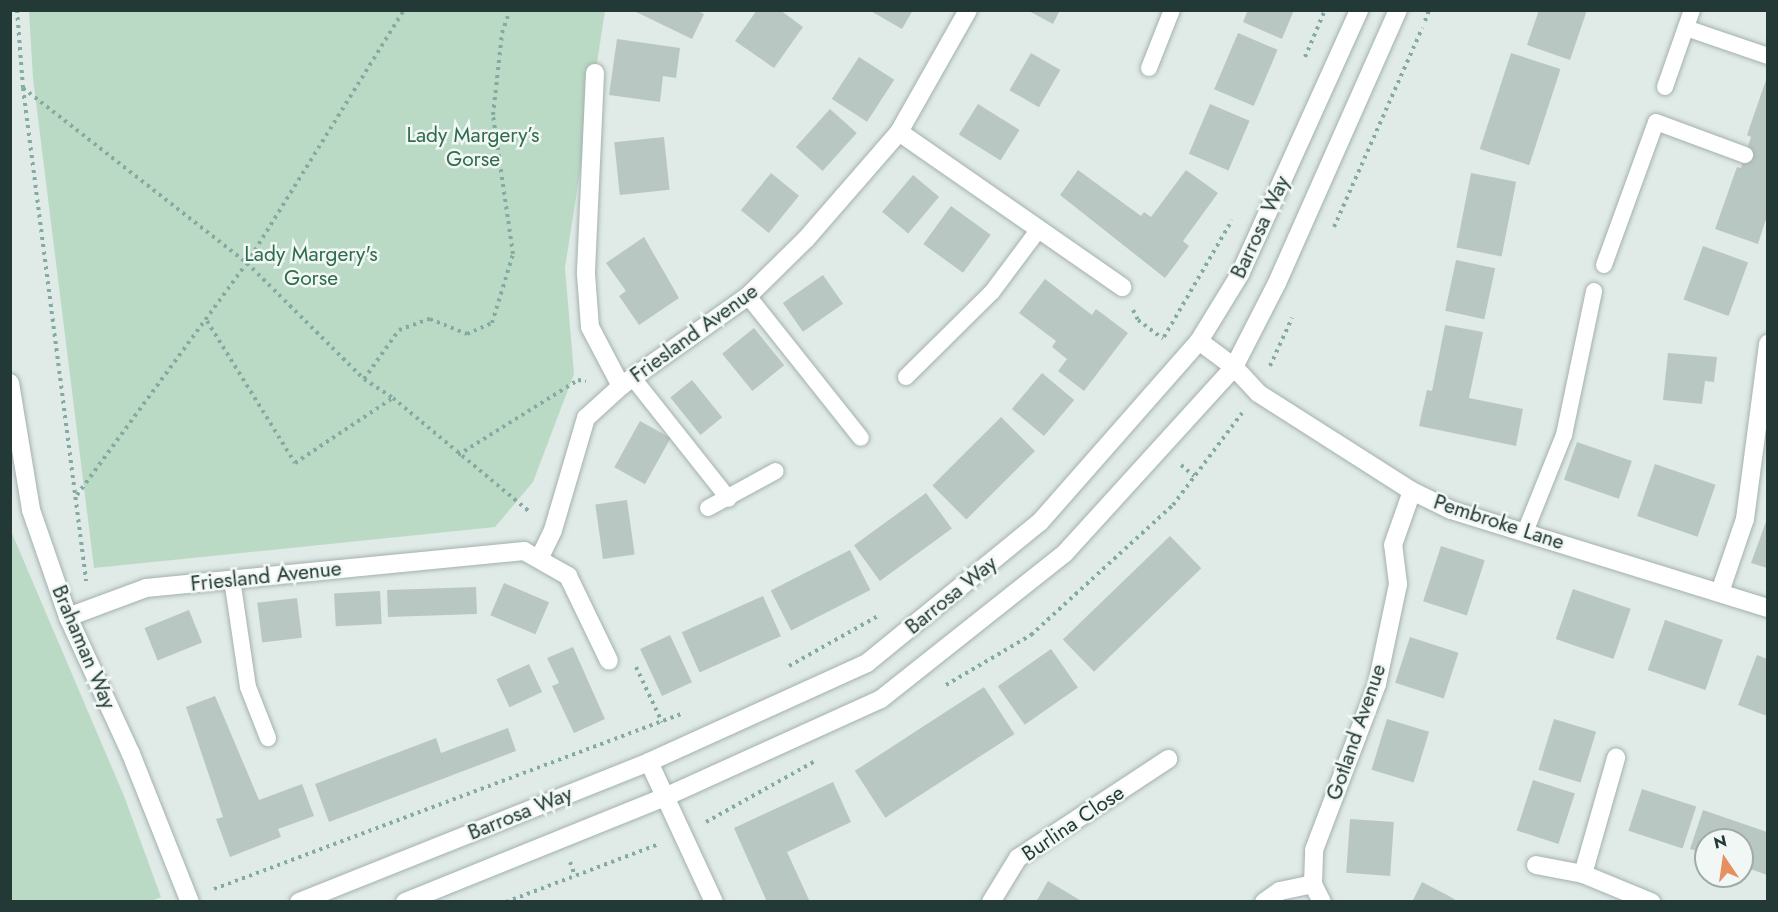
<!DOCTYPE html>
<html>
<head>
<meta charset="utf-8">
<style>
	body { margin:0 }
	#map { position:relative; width:1778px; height:912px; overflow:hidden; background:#e0eae7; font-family:Jost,sans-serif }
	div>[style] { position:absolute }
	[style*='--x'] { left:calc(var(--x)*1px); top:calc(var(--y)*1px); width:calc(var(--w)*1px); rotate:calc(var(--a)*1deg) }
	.green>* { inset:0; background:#bbdac6 }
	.building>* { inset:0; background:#b9c7c3; transform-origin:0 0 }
	.path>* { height:4px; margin-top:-2px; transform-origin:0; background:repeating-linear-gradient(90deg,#83aba2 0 3px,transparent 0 7.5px) }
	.roads { filter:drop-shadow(0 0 2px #a3b1ae) drop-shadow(0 0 2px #a3b1ae) }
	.lane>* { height:16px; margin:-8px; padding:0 8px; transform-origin:8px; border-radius:8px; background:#fff }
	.street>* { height:18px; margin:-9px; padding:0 9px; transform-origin:9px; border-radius:9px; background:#fff }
	.secondary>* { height:18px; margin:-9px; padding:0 9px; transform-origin:9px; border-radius:9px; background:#fff }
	span { translate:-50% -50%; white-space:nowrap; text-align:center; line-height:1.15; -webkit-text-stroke:5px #f1f7f4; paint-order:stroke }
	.park-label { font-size:21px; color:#306c4d }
	.street-label { font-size:21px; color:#223935 }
	.frame { position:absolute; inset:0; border:12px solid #223935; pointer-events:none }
	.north { position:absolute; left:1694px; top:828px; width:60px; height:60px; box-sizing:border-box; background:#f1f7f4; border:2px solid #9eaba8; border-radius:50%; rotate:347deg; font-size:16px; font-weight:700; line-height:24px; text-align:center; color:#223935 }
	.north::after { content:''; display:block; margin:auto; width:21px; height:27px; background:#e69062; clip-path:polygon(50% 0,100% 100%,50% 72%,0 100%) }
</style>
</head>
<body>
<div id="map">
	<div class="green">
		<div style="clip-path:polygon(29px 11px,605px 11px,565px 268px,574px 374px,533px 482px,495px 527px,94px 568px,33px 78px)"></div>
		<div style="clip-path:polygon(11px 531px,124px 796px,161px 897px,149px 902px,11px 901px)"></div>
	</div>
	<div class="building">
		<div style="clip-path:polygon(632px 10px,696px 10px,704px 14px,692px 39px)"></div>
		<div style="clip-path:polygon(757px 10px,780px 10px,803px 27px,774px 68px,735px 41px)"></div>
		<div style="clip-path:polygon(869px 10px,913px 10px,902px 29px)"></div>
		<div style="clip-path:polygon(1027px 10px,1060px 10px,1053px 24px)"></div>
		<div style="clip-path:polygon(1248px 10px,1294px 10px,1282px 39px,1243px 22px)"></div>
		<div style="clip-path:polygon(1539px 10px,1587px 10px,1570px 60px,1527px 45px)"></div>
		<div style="left:1238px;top:33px;width:43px;height:61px;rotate:23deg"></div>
		<div style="clip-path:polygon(617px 39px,680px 48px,676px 78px,663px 76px,660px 102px,609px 95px)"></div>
		<div style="left:1031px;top:53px;width:34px;height:43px;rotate:30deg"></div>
		<div style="left:1511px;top:53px;width:52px;height:101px;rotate:18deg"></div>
		<div style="left:859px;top:57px;width:42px;height:50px;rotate:33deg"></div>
		<div style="clip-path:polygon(1767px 77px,1767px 216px,1758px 244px,1715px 229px,1737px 167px,1741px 168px,1745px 155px,1751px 137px,1747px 135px)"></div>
		<div style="left:978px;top:104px;width:49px;height:36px;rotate:32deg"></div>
		<div style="left:1210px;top:104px;width:43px;height:54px;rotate:23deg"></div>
		<div style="left:830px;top:109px;width:36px;height:51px;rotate:42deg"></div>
		<div style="left:664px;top:137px;width:53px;height:50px;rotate:84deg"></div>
		<div style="clip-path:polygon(1078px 170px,1141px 216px,1144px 212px,1151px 217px,1186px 170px,1218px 193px,1183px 241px,1189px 246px,1165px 278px,1060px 195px)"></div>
		<div style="left:771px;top:173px;width:36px;height:48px;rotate:39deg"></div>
		<div style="left:1471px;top:173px;width:46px;height:76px;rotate:11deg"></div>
		<div style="left:913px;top:175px;width:34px;height:48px;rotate:40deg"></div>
		<div style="left:951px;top:206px;width:49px;height:47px;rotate:36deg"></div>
		<div style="clip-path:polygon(644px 237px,679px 298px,639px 325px,619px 296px,626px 291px,606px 263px)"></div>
		<div style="left:1703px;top:246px;width:48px;height:57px;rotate:20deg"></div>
		<div style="left:1456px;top:260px;width:40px;height:52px;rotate:12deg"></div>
		<div style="left:823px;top:275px;width:35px;height:49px;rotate:55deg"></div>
		<div style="clip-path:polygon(1045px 279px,1092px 315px,1096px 309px,1128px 333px,1084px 391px,1058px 371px,1067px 359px,1052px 347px,1056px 341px,1019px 313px)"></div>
		<div style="clip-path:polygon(1445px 325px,1483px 332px,1469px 398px,1523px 409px,1516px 446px,1419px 426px,1427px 390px,1432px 391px)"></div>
		<div style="left:754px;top:328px;width:48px;height:41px;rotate:51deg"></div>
		<div style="clip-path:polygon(1668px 353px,1717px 357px,1714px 382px,1705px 381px,1702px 404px,1663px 400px)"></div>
		<div style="left:1042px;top:373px;width:42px;height:47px;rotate:40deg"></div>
		<div style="left:692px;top:380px;width:48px;height:28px;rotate:51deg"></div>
		<div style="left:1001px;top:417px;width:48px;height:97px;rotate:45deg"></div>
		<div style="left:640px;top:421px;width:35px;height:53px;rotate:29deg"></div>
		<div style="left:1577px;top:442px;width:58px;height:40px;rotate:19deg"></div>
		<div style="left:1655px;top:464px;width:64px;height:55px;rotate:19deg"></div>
		<div style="left:926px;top:493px;width:44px;height:89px;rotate:54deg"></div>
		<div style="left:627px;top:500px;width:55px;height:32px;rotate:82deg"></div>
		<div style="clip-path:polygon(1767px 519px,1767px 568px,1751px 563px)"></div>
		<div style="left:1170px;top:536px;width:45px;height:149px;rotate:46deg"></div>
		<div style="left:1441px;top:546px;width:46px;height:58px;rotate:18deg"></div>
		<div style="left:850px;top:550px;width:45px;height:89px;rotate:63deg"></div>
		<div style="left:504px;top:583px;width:49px;height:35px;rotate:23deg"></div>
		<div style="left:476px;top:587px;width:27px;height:89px;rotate:88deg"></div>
		<div style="left:1573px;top:589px;width:61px;height:53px;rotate:19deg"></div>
		<div style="left:380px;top:591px;width:33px;height:46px;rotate:87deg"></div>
		<div style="left:763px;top:596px;width:44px;height:89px;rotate:66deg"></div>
		<div style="left:297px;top:598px;width:40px;height:40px;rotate:83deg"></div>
		<div style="left:189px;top:610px;width:35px;height:48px;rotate:68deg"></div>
		<div style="left:1665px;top:620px;width:61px;height:53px;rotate:19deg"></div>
		<div style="left:670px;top:635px;width:52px;height:33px;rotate:65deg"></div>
		<div style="left:1410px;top:637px;width:51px;height:48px;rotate:18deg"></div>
		<div style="clip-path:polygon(573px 647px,605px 719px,574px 733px,552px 686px,559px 683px,547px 658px)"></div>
		<div style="left:1051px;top:649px;width:47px;height:65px;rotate:55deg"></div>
		<div style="clip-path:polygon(1757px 655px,1767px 659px,1767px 716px,1738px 705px)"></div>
		<div style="left:529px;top:664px;width:31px;height:36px;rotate:65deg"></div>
		<div style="left:984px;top:687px;width:56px;height:154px;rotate:57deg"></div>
		<div style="clip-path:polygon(215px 696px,259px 800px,302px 784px,314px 816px,278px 829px,281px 837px,230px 857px,216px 819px,223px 817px,186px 707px)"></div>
		<div style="left:1387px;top:719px;width:44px;height:53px;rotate:17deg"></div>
		<div style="left:1554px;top:719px;width:44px;height:53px;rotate:17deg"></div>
		<div style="clip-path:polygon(508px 728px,516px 751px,329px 822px,315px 784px,436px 738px,441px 753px)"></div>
		<div style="left:1533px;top:780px;width:44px;height:53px;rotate:18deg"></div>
		<div style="clip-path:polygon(833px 782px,851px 822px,787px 852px,810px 902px,767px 902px,734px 828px)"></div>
		<div style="left:1642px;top:789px;width:57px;height:44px;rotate:18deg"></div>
		<div style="clip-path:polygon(1703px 810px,1767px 832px,1767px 875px,1742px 866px,1742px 840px,1706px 840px,1706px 854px,1690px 849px)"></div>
		<div style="left:1350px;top:819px;width:44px;height:54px;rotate:4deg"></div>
		<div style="clip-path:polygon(1048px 881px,1083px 902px,1036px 902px)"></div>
		<div style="clip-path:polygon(1422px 882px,1447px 895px,1459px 902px,1412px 902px)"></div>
	</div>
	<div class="path">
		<div style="--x:17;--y:10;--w:78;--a:85.6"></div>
		<div style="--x:23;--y:88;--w:497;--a:82.7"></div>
		<div style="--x:1425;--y:21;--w:12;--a:-70"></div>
		<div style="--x:1305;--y:57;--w:51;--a:-66.9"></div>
		<div style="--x:23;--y:88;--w:284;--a:38"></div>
		<div style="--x:247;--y:263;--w:165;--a:44.8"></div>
		<div style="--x:364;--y:379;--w:35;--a:33"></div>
		<div style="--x:393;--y:398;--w:178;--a:39.8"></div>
		<div style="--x:1334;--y:227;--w:218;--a:-66.1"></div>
		<div style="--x:1133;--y:310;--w:11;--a:63"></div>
		<div style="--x:1138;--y:320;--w:31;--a:37"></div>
		<div style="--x:207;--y:321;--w:167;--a:58.2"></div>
		<div style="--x:295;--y:463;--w:118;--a:-33.6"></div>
		<div style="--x:1164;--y:337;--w:135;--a:-59.8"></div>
		<div style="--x:1270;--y:366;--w:53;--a:-65.4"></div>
		<div style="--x:364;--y:379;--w:60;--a:-54.5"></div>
		<div style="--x:399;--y:330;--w:33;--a:-20"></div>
		<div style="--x:430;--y:319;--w:40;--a:22"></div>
		<div style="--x:467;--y:334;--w:27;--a:-24"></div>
		<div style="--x:492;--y:323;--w:72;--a:-73.1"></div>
		<div style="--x:513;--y:254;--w:140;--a:-98.2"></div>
		<div style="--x:493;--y:115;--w:82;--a:-83.7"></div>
		<div style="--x:502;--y:33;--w:24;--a:-71"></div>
		<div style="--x:458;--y:455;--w:142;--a:-32"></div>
		<div style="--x:578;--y:380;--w:8;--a:7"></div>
		<div style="--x:1181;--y:465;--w:17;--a:40"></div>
		<div style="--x:77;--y:495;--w:288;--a:-53.8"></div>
		<div style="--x:247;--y:263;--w:298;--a:-58.2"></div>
		<div style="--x:789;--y:666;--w:104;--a:-29.3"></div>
		<div style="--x:636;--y:667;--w:61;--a:64.7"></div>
		<div style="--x:946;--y:685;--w:99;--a:-30.5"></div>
		<div style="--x:1031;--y:635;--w:193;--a:-42.5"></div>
		<div style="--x:1173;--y:505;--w:115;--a:-53.1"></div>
		<div style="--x:706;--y:822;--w:125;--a:-29.2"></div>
		<div style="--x:570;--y:862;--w:15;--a:70"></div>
		<div style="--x:214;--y:889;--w:502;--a:-20.53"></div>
		<div style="--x:506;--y:902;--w:164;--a:-20.8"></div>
	</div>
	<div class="roads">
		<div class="lane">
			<div style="--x:1686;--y:28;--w:87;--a:18.9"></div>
			<div style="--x:1149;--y:68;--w:62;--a:-68.4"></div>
			<div style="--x:1665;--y:87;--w:82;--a:-70.7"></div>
			<div style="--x:1604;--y:265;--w:152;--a:-70"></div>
			<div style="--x:1656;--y:122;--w:95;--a:20.3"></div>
			<div style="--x:748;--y:296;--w:181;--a:51.5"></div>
			<div style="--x:906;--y:377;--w:121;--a:-44.7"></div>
			<div style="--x:992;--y:292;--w:79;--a:-53.3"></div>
			<div style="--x:633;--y:378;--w:154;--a:51.6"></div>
			<div style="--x:708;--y:508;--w:77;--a:-28.6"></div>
			<div style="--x:1525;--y:532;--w:105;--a:-68.1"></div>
			<div style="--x:1564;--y:435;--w:147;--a:-78.2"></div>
			<div style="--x:232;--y:579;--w:109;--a:81.6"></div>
			<div style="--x:248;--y:687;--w:55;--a:68.6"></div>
		</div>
		<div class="street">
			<div style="--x:595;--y:73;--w:201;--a:92.6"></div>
			<div style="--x:586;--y:274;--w:53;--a:85.7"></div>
			<div style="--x:590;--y:327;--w:67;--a:62.3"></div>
			<div style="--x:899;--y:132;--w:272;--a:34.8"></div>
			<div style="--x:1199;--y:341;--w:44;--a:36.6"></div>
			<div style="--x:1234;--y:367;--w:35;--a:47"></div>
			<div style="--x:1258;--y:393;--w:183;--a:32.5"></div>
			<div style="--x:1412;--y:491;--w:43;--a:26"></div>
			<div style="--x:1451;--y:510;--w:332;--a:17.2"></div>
			<div style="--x:10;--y:383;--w:129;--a:80.6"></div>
			<div style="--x:31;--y:510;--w:113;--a:70.9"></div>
			<div style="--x:68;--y:617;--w:151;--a:65.3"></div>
			<div style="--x:131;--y:754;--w:159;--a:68.3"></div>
			<div style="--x:540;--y:557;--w:30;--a:-64"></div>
			<div style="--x:553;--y:530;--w:117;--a:-73.6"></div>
			<div style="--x:586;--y:418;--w:47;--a:-42.4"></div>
			<div style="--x:621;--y:386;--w:156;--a:-35.3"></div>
			<div style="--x:748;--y:296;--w:81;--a:-44.5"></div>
			<div style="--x:806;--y:239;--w:142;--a:-49"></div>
			<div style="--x:899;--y:132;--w:140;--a:-60.5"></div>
			<div style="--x:1720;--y:592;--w:77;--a:-71.1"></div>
			<div style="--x:1745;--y:519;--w:177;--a:-82.5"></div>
			<div style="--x:68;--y:617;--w:83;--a:-20.4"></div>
			<div style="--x:146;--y:588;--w:380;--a:-5.6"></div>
			<div style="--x:524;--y:551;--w:51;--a:29.6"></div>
			<div style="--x:568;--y:576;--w:94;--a:64.2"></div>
			<div style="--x:649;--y:762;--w:154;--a:65.1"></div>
			<div style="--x:1536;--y:865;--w:48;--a:10.8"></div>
			<div style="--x:1583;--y:874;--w:74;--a:22.4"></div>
			<div style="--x:1583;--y:874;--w:121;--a:-74.1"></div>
			<div style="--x:991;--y:902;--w:52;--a:-58.5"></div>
			<div style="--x:1018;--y:858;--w:180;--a:-33.4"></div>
			<div style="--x:1264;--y:902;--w:19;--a:-35"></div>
			<div style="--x:1280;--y:891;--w:34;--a:-12"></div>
			<div style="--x:1322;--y:902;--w:20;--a:-117"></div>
			<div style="--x:1313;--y:884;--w:34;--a:-88"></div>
			<div style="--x:1314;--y:850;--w:178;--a:-69.2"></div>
			<div style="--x:1377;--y:684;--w:102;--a:-78.1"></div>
			<div style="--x:1398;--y:584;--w:39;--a:-97"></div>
			<div style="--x:1393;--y:545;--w:57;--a:-70.6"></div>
		</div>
		<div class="secondary">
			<div style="--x:299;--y:902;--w:377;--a:-21.8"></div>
			<div style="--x:649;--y:762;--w:239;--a:-24.4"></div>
			<div style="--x:867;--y:663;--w:223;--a:-39.2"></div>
			<div style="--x:1040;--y:522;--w:241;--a:-48.7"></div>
			<div style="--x:1199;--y:341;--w:79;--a:-58.5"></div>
			<div style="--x:1240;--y:274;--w:290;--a:-65.7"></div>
			<div style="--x:405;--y:902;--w:280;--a:-22"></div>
			<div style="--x:665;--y:797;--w:237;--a:-24.4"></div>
			<div style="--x:881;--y:699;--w:235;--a:-38.4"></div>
			<div style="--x:1065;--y:553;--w:251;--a:-47.7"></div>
			<div style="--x:1234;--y:367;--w:94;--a:-62.9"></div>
			<div style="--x:1277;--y:283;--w:299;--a:-66.1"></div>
		</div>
	</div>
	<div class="park-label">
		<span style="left:473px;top:147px">Lady Margery’s<br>Gorse</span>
		<span style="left:311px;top:266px">Lady Margery's<br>Gorse</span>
	</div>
	<div class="street-label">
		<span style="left:1260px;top:227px;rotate:-65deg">Barrosa Way</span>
		<span style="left:694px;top:333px;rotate:-36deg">Friesland Avenue</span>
		<span style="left:1499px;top:522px;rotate:18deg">Pembroke Lane</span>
		<span style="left:266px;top:576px;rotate:-6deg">Friesland Avenue</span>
		<span style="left:951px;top:595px;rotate:-39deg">Barrosa Way</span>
		<span style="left:84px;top:647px;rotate:67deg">Brahaman Way</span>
		<span style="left:1356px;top:732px;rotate:-71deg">Gotland Avenue</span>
		<span style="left:520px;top:813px;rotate:-22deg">Barrosa Way</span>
		<span style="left:1073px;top:823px;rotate:-34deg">Burlina Close</span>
	</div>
	<div class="frame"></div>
	<div class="north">N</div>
</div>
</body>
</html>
